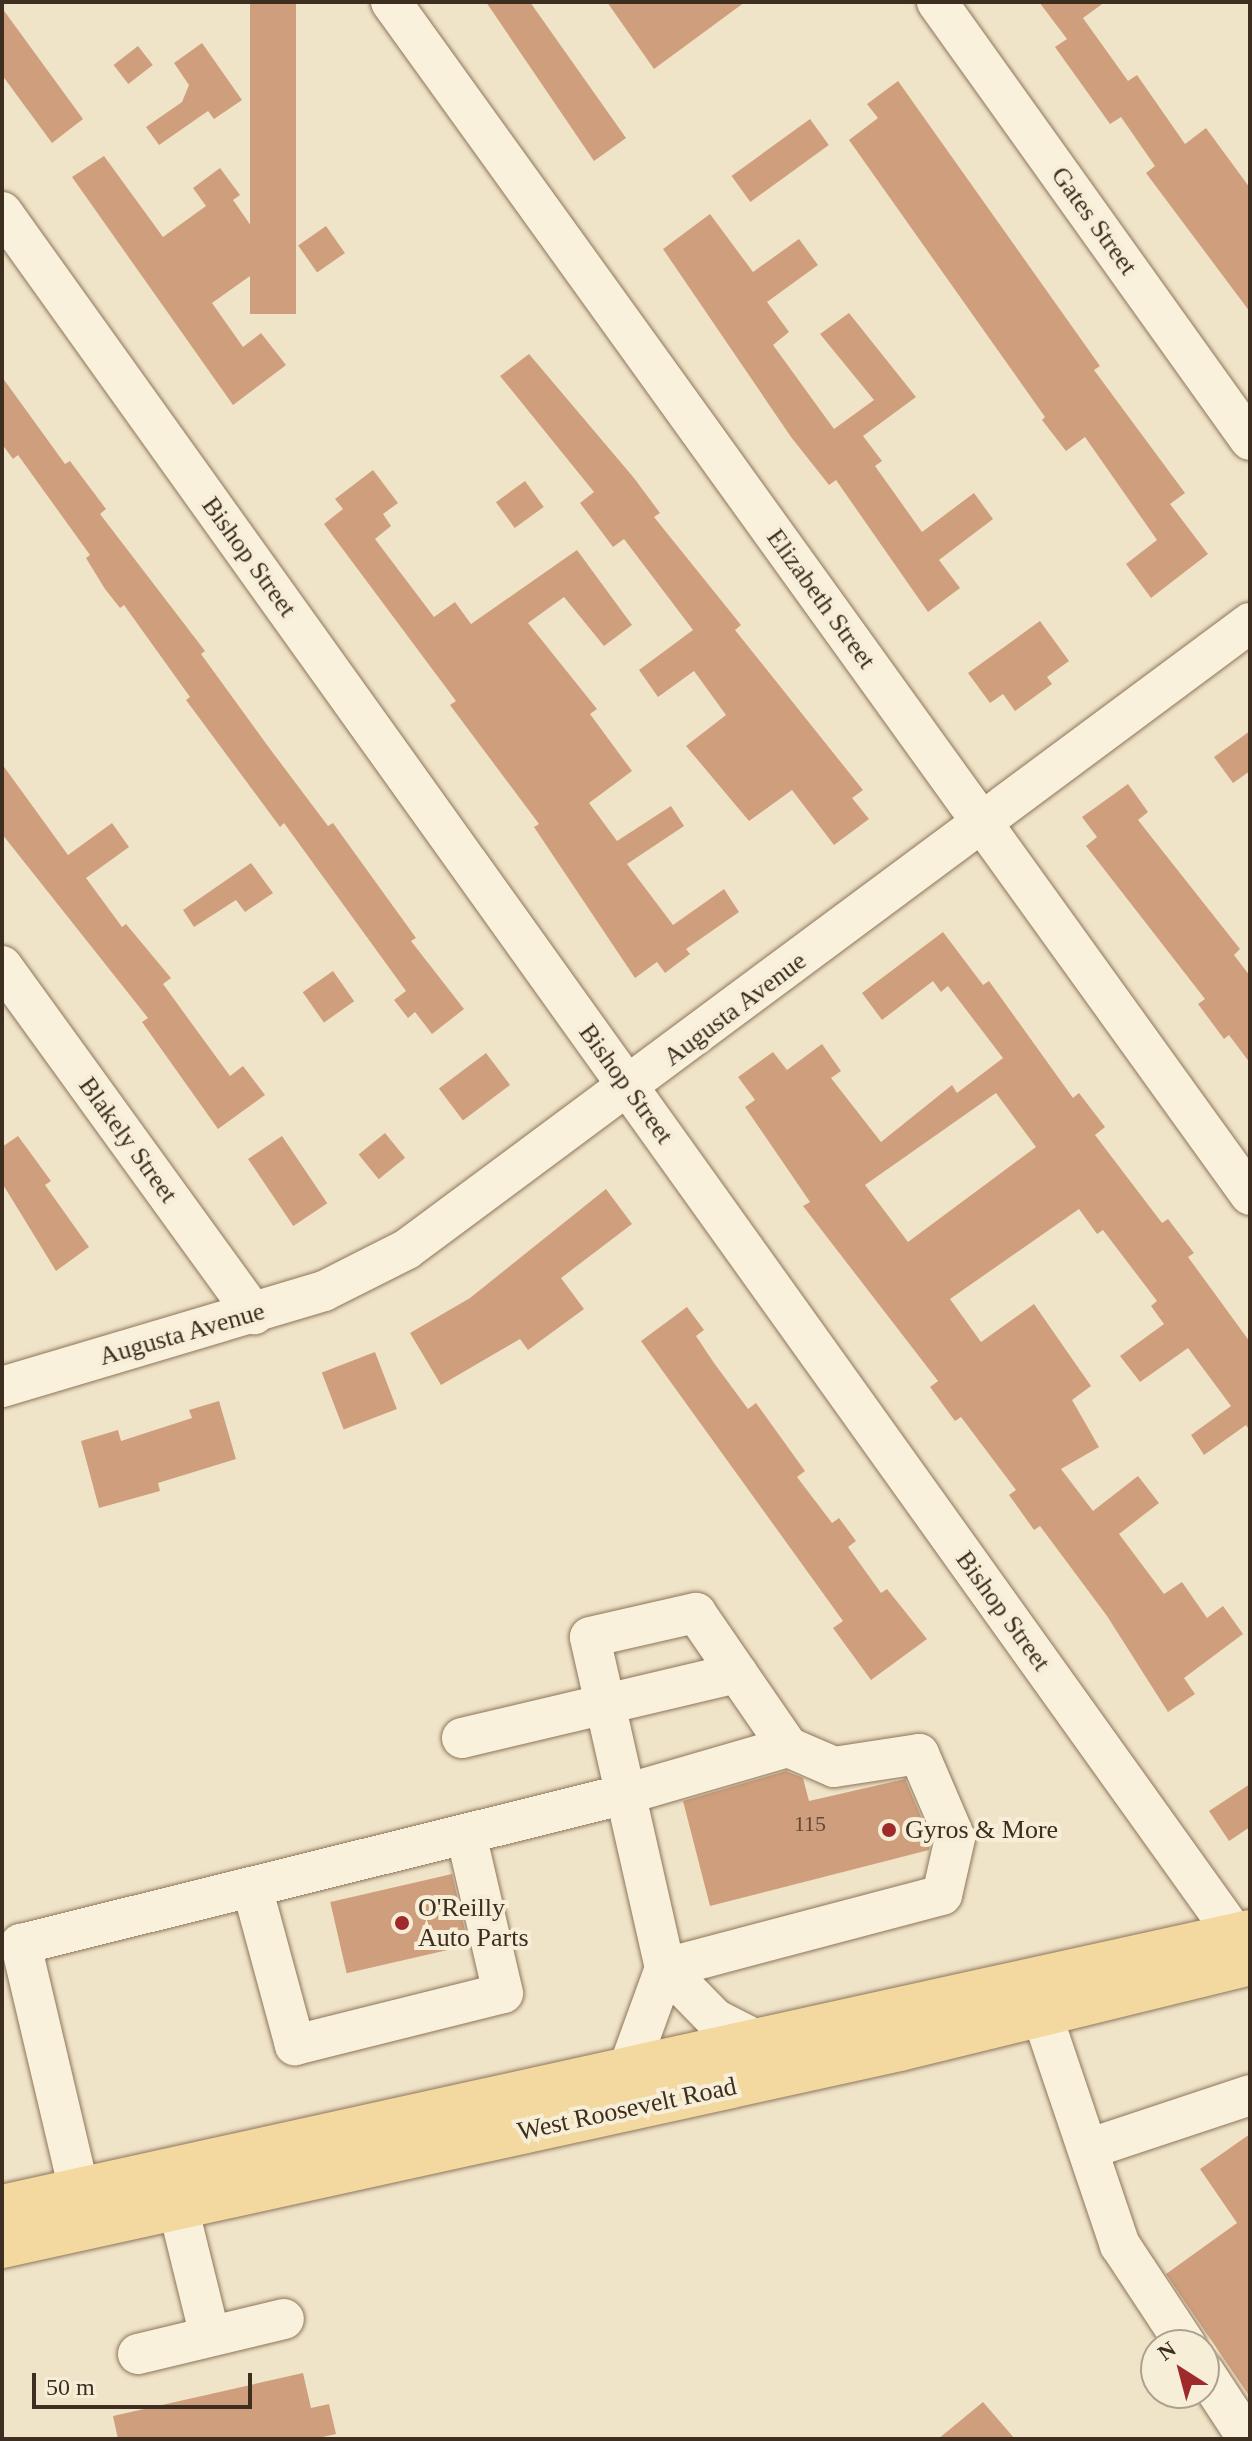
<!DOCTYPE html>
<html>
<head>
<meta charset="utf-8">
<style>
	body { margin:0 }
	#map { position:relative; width:1252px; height:2441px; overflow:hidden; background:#f0e4c8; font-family:"Times New Roman",serif }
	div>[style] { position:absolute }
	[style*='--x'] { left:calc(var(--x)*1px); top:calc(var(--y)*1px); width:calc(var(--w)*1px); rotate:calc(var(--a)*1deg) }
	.building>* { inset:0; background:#cf9f7d; transform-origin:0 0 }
	.roads { filter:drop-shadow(0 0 2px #8d765c) drop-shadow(0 0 2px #8d765c) }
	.minor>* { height:40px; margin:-20px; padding:0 20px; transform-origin:20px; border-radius:20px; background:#faf1dc }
	.major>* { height:44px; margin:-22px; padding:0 22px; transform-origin:22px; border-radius:22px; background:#f3d9a0 }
	.dots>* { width:22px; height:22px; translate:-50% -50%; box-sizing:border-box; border:4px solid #f7eed8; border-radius:50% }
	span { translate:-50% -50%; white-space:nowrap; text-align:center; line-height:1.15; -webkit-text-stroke:8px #f7eed8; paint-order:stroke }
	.number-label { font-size:22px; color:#624a37 }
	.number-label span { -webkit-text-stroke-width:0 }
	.street-label { font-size:26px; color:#3d2e20 }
	.poi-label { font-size:26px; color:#3d2e20 }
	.left { translate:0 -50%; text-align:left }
	.frame { position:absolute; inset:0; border:4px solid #3d2e20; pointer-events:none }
	.north { position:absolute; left:1140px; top:2329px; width:80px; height:80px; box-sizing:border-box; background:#f7eed8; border:2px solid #ada18e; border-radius:50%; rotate:324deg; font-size:22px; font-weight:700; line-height:32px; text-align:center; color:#3d2e20 }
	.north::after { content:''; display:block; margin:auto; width:28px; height:36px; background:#9e2a2b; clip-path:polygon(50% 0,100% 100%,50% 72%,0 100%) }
	.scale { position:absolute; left:32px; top:2373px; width:220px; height:36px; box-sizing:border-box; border:4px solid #3d2e20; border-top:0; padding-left:10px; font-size:24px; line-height:28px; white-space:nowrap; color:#3d2e20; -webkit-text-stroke:6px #f7eed8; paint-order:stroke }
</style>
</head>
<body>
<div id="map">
	<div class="building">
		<div style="left:250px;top:2px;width:46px;height:312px"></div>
		<div style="clip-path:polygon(486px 2px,530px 2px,626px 138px,594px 161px)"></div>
		<div style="clip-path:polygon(607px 2px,745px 2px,654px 69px)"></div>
		<div style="clip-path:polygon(1039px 2px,1105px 2px,1083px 18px,1128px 81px,1137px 75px,1185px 144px,1206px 128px,1250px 188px,1250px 312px,1146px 173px,1155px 166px,1121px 117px,1110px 124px,1055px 47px,1067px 39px)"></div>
		<div style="clip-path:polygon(2px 8px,83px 119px,52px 143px,2px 75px)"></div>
		<div style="clip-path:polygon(202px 43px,242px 100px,214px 119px,208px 111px,159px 145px,146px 127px,182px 102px,189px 85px,174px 63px)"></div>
		<div style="left:138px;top:46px;width:24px;height:31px;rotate:52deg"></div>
		<div style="clip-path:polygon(898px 81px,1100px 366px,1094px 370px,1185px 493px,1170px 504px,1208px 554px,1151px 598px,1126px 564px,1157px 540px,1085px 437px,1066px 451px,1042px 420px,1045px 417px,849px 140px,878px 118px,867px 104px)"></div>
		<div style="left:810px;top:119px;width:32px;height:97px;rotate:54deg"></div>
		<div style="clip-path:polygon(104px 156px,163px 237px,206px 206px,193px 188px,220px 168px,240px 195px,233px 200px,274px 259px,212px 303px,243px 347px,261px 333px,286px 365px,233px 405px,72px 177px)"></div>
		<div style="clip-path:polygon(710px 214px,753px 272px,799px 239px,818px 265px,767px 302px,789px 332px,773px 345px,834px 429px,874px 400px,820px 334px,849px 313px,916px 397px,863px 436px,882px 461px,875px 466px,922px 532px,974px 493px,993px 519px,939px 560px,960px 588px,928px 612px,836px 480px,829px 485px,791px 437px,663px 249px)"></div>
		<div style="left:326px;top:226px;width:33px;height:34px;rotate:55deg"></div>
		<div style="clip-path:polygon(529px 354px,634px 478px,660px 513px,654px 517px,741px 625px,735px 630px,863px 790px,852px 798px,869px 819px,834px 845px,792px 790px,749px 821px,686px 746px,726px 715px,694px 671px,658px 697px,639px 670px,693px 630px,624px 539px,613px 547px,580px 503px,594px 492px,500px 376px)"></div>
		<div style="clip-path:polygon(2px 377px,65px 464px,70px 461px,106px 509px,100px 514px,205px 651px,201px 654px,270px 749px,328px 826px,333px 823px,416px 938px,411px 941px,464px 1009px,432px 1034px,415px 1012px,408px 1018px,394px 1000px,406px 991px,284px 823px,280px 827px,186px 700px,190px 697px,124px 605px,120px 608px,105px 589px,86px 558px,90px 555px,18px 455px,13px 459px,2px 444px)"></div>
		<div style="clip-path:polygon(373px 470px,398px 503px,383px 514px,391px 526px,375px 539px,434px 617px,455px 602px,471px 624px,577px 550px,632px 625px,604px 646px,564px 597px,528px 623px,597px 709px,590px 714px,632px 771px,589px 803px,617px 841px,671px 806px,684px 826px,627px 864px,673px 925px,724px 889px,739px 912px,686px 949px,690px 954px,665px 973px,657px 962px,635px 978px,534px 827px,539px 824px,450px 705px,456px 701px,324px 524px,343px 509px,335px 499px)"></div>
		<div style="left:525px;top:481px;width:32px;height:36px;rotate:54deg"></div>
		<div style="clip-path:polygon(1040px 621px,1069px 661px,1047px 677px,1052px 684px,1015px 711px,1003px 694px,990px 703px,968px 673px)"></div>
		<div style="clip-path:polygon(1250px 731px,1250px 771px,1233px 783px,1214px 757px)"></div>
		<div style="clip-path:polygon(2px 764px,68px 855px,112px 823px,129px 847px,86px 878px,122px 927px,126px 924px,171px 978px,163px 984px,230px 1076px,243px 1066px,265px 1095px,218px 1129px,142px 1022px,148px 1018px,2px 834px)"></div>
		<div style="clip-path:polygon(1128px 784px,1148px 812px,1138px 820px,1240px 949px,1234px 955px,1250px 976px,1250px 1063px,1229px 1035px,1224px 1039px,1198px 1004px,1205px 999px,1086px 846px,1097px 837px,1082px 817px)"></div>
		<div style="clip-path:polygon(251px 863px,273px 893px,245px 912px,236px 900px,194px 927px,183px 910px)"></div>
		<div style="clip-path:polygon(evenodd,943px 932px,983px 985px,989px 981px,1073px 1098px,1079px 1093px,1105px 1127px,1095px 1135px,1162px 1223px,1168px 1219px,1194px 1253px,1188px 1257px,1250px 1342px,1250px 1431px,1246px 1425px,1204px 1455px,1191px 1435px,1231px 1406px,1188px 1348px,1140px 1382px,1120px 1356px,1164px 1324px,1151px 1306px,1157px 1301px,1103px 1230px,1097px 1234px,1079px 1209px,950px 1299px,981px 1342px,1034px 1304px,1091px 1386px,1072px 1400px,1099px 1447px,1061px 1469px,1093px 1511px,1138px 1476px,1159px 1503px,1119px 1534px,1164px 1594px,1182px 1582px,1207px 1618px,1223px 1606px,1243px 1634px,1184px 1678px,1195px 1694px,1168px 1712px,1107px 1616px,1040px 1526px,1034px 1530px,1009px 1495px,1016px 1490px,961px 1417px,955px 1421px,930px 1387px,938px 1381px,803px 1206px,810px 1202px,745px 1107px,755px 1100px,738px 1077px,773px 1052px,787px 1070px,822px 1044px,841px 1071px,831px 1078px,881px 1142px,952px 1085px,957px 1093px,1003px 1058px,948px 986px,941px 992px,933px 981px,882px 1020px,862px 993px,943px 932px,996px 1093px,1036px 1147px,908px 1242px,865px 1185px,996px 1093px)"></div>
		<div style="left:333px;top:971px;width:37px;height:37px;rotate:55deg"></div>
		<div style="left:486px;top:1053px;width:40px;height:59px;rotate:53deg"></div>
		<div style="left:385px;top:1133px;width:32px;height:34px;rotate:51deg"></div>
		<div style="clip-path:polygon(18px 1136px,51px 1181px,45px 1185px,89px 1247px,56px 1271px,2px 1183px,2px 1147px)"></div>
		<div style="left:282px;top:1136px;width:81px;height:41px;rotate:56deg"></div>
		<div style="clip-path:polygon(606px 1189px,632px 1224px,561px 1278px,584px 1309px,528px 1350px,520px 1339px,441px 1385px,410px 1333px,470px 1298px)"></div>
		<div style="clip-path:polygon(687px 1307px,704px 1330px,696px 1336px,714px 1363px,748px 1409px,756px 1403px,805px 1471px,797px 1477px,832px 1523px,839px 1518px,856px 1541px,848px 1547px,881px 1593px,887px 1589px,927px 1639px,871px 1680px,833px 1628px,843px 1621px,641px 1341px)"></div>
		<div style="left:375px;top:1352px;width:61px;height:57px;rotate:69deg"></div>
		<div style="clip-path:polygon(219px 1401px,236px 1459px,158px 1483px,160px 1491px,99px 1508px,81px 1441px,118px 1430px,121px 1441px,192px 1418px,189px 1410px)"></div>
		<div style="clip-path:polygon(786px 1771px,803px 1778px,809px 1801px,905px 1779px,931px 1840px,929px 1850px,710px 1906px,683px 1801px)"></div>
		<div style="clip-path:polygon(1250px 1784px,1250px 1827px,1229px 1841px,1209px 1811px)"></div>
		<div style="left:452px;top:1874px;width:73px;height:125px;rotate:77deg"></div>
		<div style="clip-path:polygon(1250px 2134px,1250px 2397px,1166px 2274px,1237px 2223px,1200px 2169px)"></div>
		<div style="clip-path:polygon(303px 2373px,311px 2408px,329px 2404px,336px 2434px,314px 2439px,118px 2439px,113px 2416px)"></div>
		<div style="clip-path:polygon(983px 2402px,1015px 2439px,938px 2439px)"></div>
	</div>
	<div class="roads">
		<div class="minor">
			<div style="--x:391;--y:2;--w:1470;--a:54.24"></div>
			<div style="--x:937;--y:2;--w:538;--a:54.45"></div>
			<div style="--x:2;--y:212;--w:2145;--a:54.41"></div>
			<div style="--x:2;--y:966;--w:430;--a:54.1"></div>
			<div style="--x:2;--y:1387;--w:336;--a:-16.6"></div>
			<div style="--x:324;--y:1291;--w:93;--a:-26.8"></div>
			<div style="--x:407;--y:1249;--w:1050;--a:-36.6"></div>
			<div style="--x:696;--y:1613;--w:163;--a:55.5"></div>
			<div style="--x:788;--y:1747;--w:50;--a:23.5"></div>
			<div style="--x:834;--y:1767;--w:86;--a:-8.7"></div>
			<div style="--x:919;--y:1754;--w:91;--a:66.8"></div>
			<div style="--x:955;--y:1838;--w:58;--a:102.8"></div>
			<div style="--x:942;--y:1895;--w:286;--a:165.2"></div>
			<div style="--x:665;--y:1968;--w:339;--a:-102.8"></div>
			<div style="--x:590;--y:1637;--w:109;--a:-12.8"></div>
			<div style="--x:462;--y:1738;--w:283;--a:-13.3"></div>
			<div style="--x:252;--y:1887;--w:164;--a:74.8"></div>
			<div style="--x:295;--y:2045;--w:214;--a:-14"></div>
			<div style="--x:503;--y:1993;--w:163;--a:-103.1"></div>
			<div style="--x:1042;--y:2015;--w:243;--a:71.3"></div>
			<div style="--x:1120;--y:2245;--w:120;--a:56.6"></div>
			<div style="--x:629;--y:2067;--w:105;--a:-70"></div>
			<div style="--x:665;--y:1968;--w:71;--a:45.6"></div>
			<div style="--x:715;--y:2019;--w:44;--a:27.1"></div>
			<div style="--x:1088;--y:2149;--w:171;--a:-18.4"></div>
			<div style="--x:79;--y:2190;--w:253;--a:-103.3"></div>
			<div style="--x:21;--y:1944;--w:623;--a:-13.92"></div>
			<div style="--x:626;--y:1794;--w:169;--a:-16.2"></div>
			<div style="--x:178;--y:2207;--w:133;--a:76.1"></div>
			<div style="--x:138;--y:2354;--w:150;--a:-13.5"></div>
			<div style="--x:1204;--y:2372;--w:80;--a:56.7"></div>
		</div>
		<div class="major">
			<div style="--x:2;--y:2207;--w:1278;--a:-12.43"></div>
			<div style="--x:2;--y:2246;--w:919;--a:-12.37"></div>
			<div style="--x:900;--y:2049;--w:360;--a:-13.8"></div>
		</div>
	</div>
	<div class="dots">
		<div style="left:889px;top:1830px;background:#9e2a2b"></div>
		<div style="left:402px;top:1923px;background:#9e2a2b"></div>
	</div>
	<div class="number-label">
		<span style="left:810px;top:1824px">115</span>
	</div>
	<div class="street-label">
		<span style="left:1094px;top:221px;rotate:54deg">Gates Street</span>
		<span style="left:249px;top:557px;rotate:54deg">Bishop Street</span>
		<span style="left:821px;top:599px;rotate:54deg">Elizabeth Street</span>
		<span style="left:735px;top:1009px;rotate:-37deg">Augusta Avenue</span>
		<span style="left:626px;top:1084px;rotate:54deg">Bishop Street</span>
		<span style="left:128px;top:1140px;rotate:54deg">Blakely Street</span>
		<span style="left:182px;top:1334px;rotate:-16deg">Augusta Avenue</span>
		<span style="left:1003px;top:1611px;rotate:54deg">Bishop Street</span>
		<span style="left:627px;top:2109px;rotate:-12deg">West Roosevelt Road</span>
	</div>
	<div class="poi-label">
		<span class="left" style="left:905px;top:1830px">Gyros &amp; More</span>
		<span class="left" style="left:418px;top:1923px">O'Reilly<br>Auto Parts</span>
	</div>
	<div class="frame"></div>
	<div class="north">N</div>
	<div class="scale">50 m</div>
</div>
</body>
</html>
